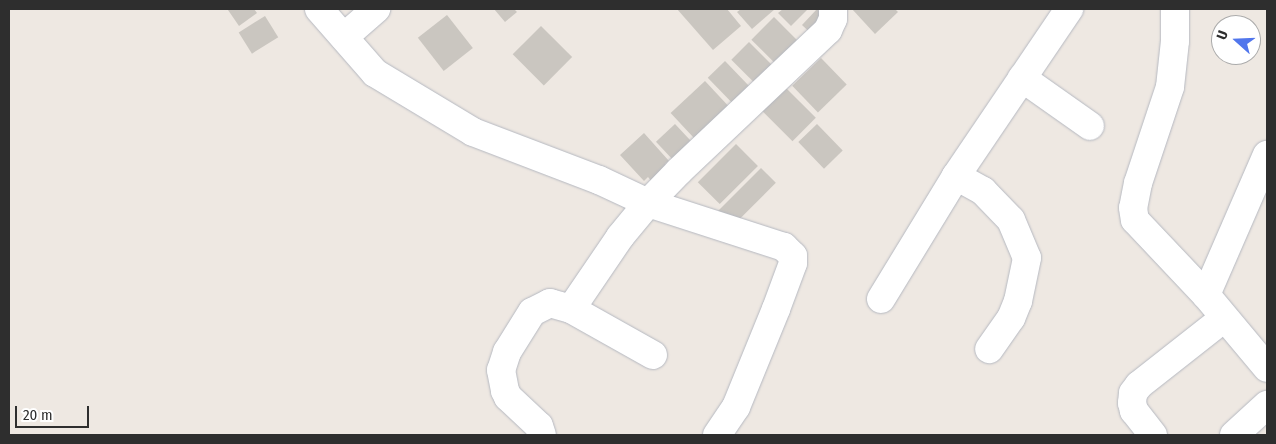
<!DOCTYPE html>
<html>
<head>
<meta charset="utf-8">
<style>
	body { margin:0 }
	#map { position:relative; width:1276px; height:444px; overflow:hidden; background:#eee8e2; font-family:"Fira Sans Condensed",sans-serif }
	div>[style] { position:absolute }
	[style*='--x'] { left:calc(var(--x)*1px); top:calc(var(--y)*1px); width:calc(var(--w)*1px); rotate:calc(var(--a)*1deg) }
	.building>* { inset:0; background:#cac6c0; transform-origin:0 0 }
	.roads { filter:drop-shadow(0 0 1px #b5b8c0) drop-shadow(0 0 1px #b5b8c0) }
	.minor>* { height:28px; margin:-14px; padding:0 14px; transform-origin:14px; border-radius:14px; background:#fff }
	span { translate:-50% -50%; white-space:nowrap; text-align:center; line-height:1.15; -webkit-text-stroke:4.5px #fff; paint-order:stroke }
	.frame { position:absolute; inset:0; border:10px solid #2e2e2e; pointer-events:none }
	.north { position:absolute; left:1211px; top:15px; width:50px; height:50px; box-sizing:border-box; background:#fff; border:1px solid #ababab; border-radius:50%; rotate:290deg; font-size:14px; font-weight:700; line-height:20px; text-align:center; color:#2e2e2e }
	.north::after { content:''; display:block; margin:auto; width:18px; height:22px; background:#5176ec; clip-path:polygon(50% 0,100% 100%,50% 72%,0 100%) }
	.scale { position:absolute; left:15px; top:406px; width:74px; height:22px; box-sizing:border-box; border:2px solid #2e2e2e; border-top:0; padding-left:6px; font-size:15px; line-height:18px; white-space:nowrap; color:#2e2e2e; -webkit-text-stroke:4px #fff; paint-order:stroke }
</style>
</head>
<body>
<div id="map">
	<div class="building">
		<div style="clip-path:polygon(230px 9px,254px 9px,257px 13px,239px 26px,228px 10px)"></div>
		<div style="clip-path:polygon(494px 9px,514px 9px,517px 12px,505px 22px)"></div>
		<div style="clip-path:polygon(677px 9px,727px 9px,741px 26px,713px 50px)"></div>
		<div style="clip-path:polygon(741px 9px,775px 9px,752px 29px,737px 12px)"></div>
		<div style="clip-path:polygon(783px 9px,808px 9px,791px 26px,778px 13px)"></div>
		<div style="left:817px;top:9px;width:16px;height:22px;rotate:43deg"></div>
		<div style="clip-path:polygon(852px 9px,895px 9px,898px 12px,875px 34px)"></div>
		<div style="left:447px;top:15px;width:42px;height:37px;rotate:52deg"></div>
		<div style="left:265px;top:16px;width:25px;height:31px;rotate:58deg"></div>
		<div style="left:774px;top:17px;width:37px;height:32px;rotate:45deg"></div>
		<div style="left:541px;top:26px;width:44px;height:40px;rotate:45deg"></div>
		<div style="left:749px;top:42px;width:34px;height:25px;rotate:45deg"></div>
		<div style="left:821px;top:58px;width:37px;height:40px;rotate:46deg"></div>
		<div style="left:725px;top:61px;width:36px;height:24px;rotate:46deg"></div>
		<div style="left:705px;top:81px;width:37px;height:47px;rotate:47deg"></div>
		<div style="left:784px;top:86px;width:45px;height:33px;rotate:45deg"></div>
		<div style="left:675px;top:124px;width:23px;height:26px;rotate:47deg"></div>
		<div style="left:817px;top:124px;width:37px;height:26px;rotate:46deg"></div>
		<div style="clip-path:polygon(644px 133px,669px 161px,665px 164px,669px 168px,653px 183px,648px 177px,644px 181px,620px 155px)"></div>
		<div style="left:736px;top:144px;width:31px;height:54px;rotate:45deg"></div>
		<div style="left:761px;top:168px;width:21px;height:65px;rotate:45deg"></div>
	</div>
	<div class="roads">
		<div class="minor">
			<div style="--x:319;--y:9;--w:85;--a:48.8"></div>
			<div style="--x:375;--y:73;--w:114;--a:31"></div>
			<div style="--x:473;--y:132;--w:135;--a:20.9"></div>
			<div style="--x:599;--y:180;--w:54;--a:25.1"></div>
			<div style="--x:648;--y:203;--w:44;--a:129.5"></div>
			<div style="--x:620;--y:237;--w:87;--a:124.2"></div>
			<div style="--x:571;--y:309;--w:22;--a:-164"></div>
			<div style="--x:550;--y:303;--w:20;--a:153"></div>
			<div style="--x:532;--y:312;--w:47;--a:122"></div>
			<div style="--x:507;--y:352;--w:19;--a:108"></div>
			<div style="--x:501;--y:370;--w:21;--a:79"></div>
			<div style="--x:505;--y:391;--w:7;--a:63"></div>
			<div style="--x:508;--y:397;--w:42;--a:43.1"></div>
			<div style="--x:539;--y:426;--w:9;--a:72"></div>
			<div style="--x:1175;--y:9;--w:32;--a:90"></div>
			<div style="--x:1175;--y:41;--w:46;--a:96.2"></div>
			<div style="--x:1170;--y:87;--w:101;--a:108.4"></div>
			<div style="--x:1138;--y:183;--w:25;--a:101"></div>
			<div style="--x:1133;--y:208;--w:12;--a:81"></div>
			<div style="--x:1135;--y:220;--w:103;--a:46.6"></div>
			<div style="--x:1206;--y:295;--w:95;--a:50.1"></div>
			<div style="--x:344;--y:37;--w:43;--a:-41.2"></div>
			<div style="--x:1022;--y:78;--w:83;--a:35.2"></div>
			<div style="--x:956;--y:176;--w:31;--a:29"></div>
			<div style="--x:983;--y:191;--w:40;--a:46"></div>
			<div style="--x:1011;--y:220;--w:41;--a:67.2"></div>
			<div style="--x:1027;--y:258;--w:44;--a:101.8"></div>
			<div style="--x:1018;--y:301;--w:18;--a:112"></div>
			<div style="--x:1011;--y:318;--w:38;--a:125"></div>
			<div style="--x:1206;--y:295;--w:153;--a:-66.5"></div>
			<div style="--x:881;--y:299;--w:144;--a:-58.6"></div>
			<div style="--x:956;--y:176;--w:202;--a:-55.9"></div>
			<div style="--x:571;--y:309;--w:94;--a:29.3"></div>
			<div style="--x:717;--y:435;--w:34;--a:-56"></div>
			<div style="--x:736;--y:407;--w:106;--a:-67.8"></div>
			<div style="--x:776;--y:309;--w:49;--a:-69.7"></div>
			<div style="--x:793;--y:263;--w:7;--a:-90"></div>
			<div style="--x:793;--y:256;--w:13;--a:-135"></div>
			<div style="--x:784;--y:247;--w:143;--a:-162.1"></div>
			<div style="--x:648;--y:203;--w:45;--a:-45.9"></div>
			<div style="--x:679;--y:171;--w:205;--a:-43.4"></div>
			<div style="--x:828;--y:30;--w:12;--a:-66"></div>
			<div style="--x:833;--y:19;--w:10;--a:-90"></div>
			<div style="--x:1153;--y:435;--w:31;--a:-128"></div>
			<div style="--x:1134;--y:411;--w:8;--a:-104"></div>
			<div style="--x:1132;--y:403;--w:10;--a:-84"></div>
			<div style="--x:1133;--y:393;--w:10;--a:-53"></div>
			<div style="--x:1139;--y:385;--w:108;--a:-38.2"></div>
			<div style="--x:1234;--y:435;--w:45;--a:-42.3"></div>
		</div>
	</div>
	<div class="frame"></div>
	<div class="north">U</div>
	<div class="scale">20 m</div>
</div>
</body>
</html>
